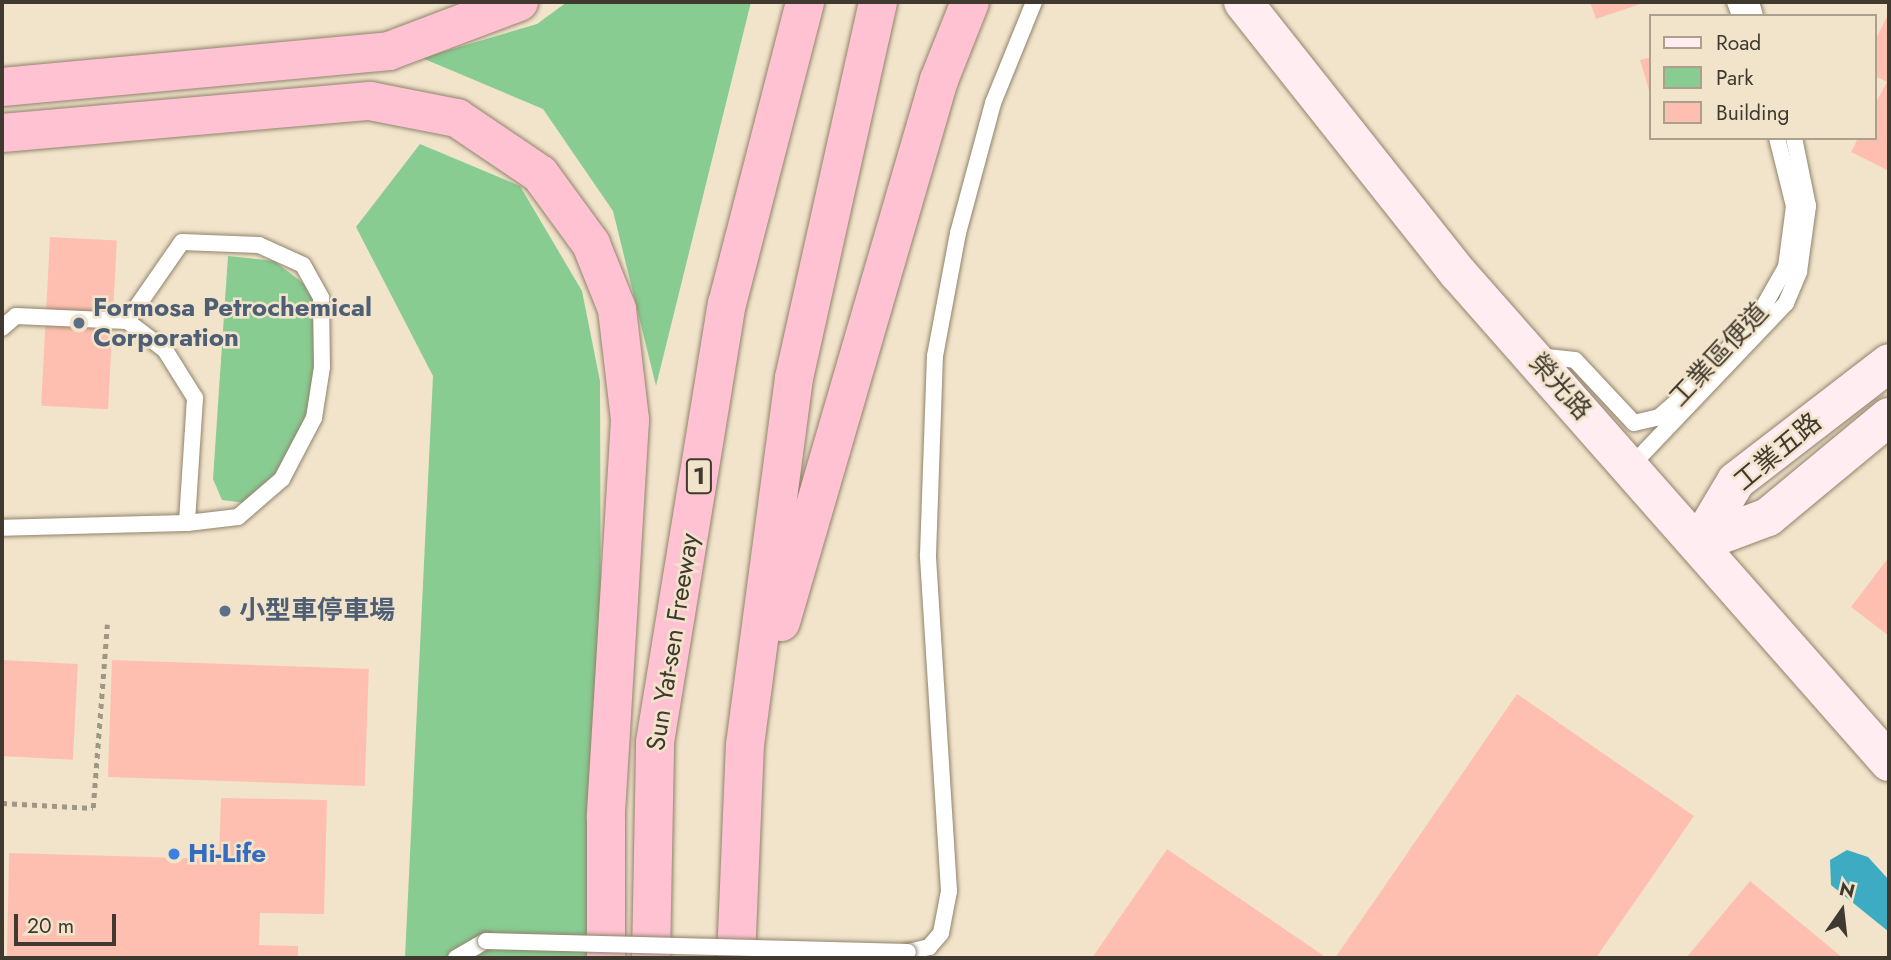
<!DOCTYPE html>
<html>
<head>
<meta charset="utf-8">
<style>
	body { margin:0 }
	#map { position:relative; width:1891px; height:960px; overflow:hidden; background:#f2e4cb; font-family:Jost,"Noto Sans TC",sans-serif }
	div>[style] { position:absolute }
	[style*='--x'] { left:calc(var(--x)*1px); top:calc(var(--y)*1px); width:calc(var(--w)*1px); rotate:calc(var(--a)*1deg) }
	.green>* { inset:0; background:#88cc92 }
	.water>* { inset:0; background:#3dacc2 }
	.building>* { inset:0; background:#ffbfb0; transform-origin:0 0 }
	.path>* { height:4.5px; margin-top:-2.25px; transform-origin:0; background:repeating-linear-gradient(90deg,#a09684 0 5px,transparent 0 10px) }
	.roads { filter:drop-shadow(0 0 2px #90836c) drop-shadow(0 0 2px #90836c) }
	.lane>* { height:16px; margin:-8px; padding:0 8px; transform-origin:8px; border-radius:8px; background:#fff }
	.secondary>* { height:38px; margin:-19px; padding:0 19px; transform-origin:19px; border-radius:19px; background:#ffedf2 }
	.highway>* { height:38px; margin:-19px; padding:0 19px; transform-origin:19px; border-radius:19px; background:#ffc2d2 }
	.bridges { filter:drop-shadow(0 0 2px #90836c) drop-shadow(0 0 2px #90836c) }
	.lane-bridge>* { height:16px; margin:-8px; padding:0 8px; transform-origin:8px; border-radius:8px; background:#fff }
	.dots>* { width:19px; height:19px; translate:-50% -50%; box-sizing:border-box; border:4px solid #f2e4cb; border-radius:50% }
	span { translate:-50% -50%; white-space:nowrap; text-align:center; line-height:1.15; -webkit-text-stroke:5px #f2e4cb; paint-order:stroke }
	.shield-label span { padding:2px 5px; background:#f2e4cb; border:2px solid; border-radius:5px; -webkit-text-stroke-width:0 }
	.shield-label { font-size:24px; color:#3f392f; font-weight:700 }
	.service-label { font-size:26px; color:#4e5e75; font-weight:700 }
	.left { translate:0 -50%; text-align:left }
	.street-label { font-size:26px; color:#3f392f }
	.shop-label { font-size:26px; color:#366cbe; font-weight:700 }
	.frame { position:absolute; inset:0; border:4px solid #3f392f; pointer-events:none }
	.legend { position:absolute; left:1649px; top:14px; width:228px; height:126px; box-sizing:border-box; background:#f2e4cb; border:2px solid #aaa08d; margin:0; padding:9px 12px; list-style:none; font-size:21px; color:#3f392f }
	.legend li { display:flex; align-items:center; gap:14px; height:35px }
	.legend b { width:35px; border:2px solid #aaa08d }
	.north { position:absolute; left:1807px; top:876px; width:70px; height:70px; -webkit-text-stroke:5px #f2e4cb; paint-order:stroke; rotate:14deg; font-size:19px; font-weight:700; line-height:28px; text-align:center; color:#3f392f }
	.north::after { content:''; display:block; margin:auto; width:24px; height:32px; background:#3f392f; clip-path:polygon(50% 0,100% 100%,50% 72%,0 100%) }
	.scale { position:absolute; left:14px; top:914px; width:102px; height:32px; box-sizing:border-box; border:4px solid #3f392f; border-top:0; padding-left:9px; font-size:21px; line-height:24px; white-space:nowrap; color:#3f392f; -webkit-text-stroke:5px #f2e4cb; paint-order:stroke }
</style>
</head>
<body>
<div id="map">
	<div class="green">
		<div style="clip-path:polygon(567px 2px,751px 2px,656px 386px,613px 211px,543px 109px,422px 58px,537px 24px)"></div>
		<div style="clip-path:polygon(420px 144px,520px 186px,582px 291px,600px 381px,602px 958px,405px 958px,433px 376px,356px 227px)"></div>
		<div style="clip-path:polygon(228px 256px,274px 261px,315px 292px,314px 420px,278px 482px,246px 503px,222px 500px,213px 479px)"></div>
	</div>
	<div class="water">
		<div style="clip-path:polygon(1847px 850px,1868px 857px,1889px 880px,1889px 932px,1831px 885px,1830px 860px)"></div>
	</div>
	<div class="building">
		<div style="clip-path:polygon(1590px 2px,1646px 2px,1596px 19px)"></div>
		<div style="clip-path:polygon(1889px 13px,1889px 171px,1851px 152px,1858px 138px,1875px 138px,1875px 104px,1887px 82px,1875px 76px,1875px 40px)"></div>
		<div style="clip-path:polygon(1651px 57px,1651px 97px,1640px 60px)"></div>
		<div style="left:50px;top:237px;width:67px;height:169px;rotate:3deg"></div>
		<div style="clip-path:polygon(1889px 557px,1889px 636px,1851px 607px)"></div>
		<div style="left:2px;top:660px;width:76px;height:96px;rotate:3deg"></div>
		<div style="left:112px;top:660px;width:257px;height:117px;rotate:2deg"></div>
		<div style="clip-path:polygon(1517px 694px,1694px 816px,1596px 958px,1335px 958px)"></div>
		<div style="clip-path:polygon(221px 798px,327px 800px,324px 914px,260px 913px,259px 945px,298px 946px,298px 958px,7px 958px,9px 853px,219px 859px)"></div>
		<div style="clip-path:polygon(1167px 849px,1327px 958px,1092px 958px)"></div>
		<div style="clip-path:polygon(1750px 881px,1843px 958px,1686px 958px)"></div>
	</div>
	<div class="path">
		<div style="--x:2;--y:803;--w:91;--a:3.1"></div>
		<div style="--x:93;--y:808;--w:184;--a:-85.6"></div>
	</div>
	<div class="roads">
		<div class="lane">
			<div style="--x:1735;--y:2;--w:15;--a:70"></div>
			<div style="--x:1751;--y:2;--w:15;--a:74"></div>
			<div style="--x:127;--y:321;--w:96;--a:-55.2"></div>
			<div style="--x:182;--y:242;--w:77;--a:2.2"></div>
			<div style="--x:259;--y:245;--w:48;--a:24.4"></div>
			<div style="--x:303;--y:265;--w:38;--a:61"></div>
			<div style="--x:321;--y:298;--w:69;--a:89.2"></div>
			<div style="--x:322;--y:367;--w:52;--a:98.9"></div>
			<div style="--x:314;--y:418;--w:69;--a:117.7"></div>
			<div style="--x:282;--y:479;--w:58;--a:139.2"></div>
			<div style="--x:238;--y:517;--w:51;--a:173.3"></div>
			<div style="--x:2;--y:328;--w:18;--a:-41"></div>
			<div style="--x:16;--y:316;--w:111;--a:2.6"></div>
			<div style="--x:127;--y:321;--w:48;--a:37.3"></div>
			<div style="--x:165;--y:350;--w:57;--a:58"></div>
			<div style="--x:195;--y:398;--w:125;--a:93.7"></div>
			<div style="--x:187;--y:523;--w:185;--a:178.5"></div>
			<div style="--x:1538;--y:356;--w:37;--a:6"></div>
			<div style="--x:1575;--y:360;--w:86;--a:46.9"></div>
			<div style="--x:1634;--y:423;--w:26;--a:-13"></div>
			<div style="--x:1659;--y:417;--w:29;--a:-41"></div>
			<div style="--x:1681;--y:398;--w:108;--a:-46.1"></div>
			<div style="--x:1756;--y:320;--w:61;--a:-60.5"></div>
			<div style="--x:1786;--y:267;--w:62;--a:-82.5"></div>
			<div style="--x:1794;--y:206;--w:70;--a:-104"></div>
			<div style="--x:1631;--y:466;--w:225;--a:-46.4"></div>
			<div style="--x:1786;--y:303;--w:34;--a:-67"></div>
			<div style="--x:1799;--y:272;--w:67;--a:-82.2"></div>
			<div style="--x:1808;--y:206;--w:69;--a:-101.6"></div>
			<div style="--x:908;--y:952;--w:22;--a:-13"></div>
			<div style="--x:929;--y:947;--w:18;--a:-49"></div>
			<div style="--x:941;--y:933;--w:43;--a:-79.2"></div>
			<div style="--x:949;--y:891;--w:337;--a:-93.6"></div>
			<div style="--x:928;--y:555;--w:199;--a:-88"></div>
			<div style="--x:935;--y:356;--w:125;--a:-79.4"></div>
			<div style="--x:958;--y:233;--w:135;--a:-74.9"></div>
			<div style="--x:993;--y:103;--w:109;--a:-67.9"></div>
			<div style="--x:456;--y:958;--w:34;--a:-30"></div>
		</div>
		<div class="secondary">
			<div style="--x:1243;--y:2;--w:346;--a:51.6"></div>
			<div style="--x:1458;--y:273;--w:652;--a:48.61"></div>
			<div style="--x:1699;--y:543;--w:72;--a:-59.2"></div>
			<div style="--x:1736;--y:481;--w:193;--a:-37.6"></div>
			<div style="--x:1699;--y:543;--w:74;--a:-20.6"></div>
			<div style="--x:1768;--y:517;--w:157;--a:-39.6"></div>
		</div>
		<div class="highway">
			<div style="--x:2;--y:87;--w:389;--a:-5.3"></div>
			<div style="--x:389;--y:51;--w:139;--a:-20.7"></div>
			<div style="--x:2;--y:133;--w:369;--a:-5"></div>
			<div style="--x:370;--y:101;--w:89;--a:11.1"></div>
			<div style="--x:457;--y:118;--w:100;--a:34"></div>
			<div style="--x:540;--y:174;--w:87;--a:53.9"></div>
			<div style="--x:591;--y:244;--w:70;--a:68.2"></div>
			<div style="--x:617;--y:309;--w:112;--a:83.3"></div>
			<div style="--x:630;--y:420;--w:398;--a:93.5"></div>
			<div style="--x:606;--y:817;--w:141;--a:90"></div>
			<div style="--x:781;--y:622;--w:565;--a:-73.75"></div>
			<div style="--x:939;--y:80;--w:84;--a:-68.3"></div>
			<div style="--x:651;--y:958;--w:216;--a:-88.9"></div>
			<div style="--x:655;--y:742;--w:444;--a:-80.7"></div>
			<div style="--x:727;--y:304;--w:312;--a:-75.5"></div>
			<div style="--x:736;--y:958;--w:213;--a:-87.6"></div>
			<div style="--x:745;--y:745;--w:370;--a:-82.4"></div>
			<div style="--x:794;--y:378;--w:385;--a:-77.4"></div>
		</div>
	</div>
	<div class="bridges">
		<div class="lane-bridge">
			<div style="--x:486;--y:941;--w:422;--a:1.5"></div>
		</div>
	</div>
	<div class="dots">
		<div style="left:79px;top:323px;background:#5c6f8a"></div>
		<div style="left:225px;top:611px;background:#5c6f8a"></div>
		<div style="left:174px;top:854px;background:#3f7fe0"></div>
	</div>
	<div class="shield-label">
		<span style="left:699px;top:476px">1</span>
	</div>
	<div class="service-label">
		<span class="left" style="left:93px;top:323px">Formosa Petrochemical<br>Corporation</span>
		<span class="left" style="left:239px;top:611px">小型車停車場</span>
	</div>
	<div class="street-label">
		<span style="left:1719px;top:355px;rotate:-47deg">工業區便道</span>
		<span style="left:1560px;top:387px;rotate:48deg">榮光路</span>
		<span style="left:1778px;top:452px;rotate:-40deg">工業五路</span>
		<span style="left:673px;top:642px;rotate:-81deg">Sun Yat-sen Freeway</span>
	</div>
	<div class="shop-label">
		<span class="left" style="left:188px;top:854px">Hi-Life</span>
	</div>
	<div class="frame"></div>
	<ul class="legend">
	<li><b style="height:9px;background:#ffedf2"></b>Road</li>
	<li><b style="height:19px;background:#88cc92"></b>Park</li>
	<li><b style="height:19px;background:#ffbfb0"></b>Building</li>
	</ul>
	<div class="north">N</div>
	<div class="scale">20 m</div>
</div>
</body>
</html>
